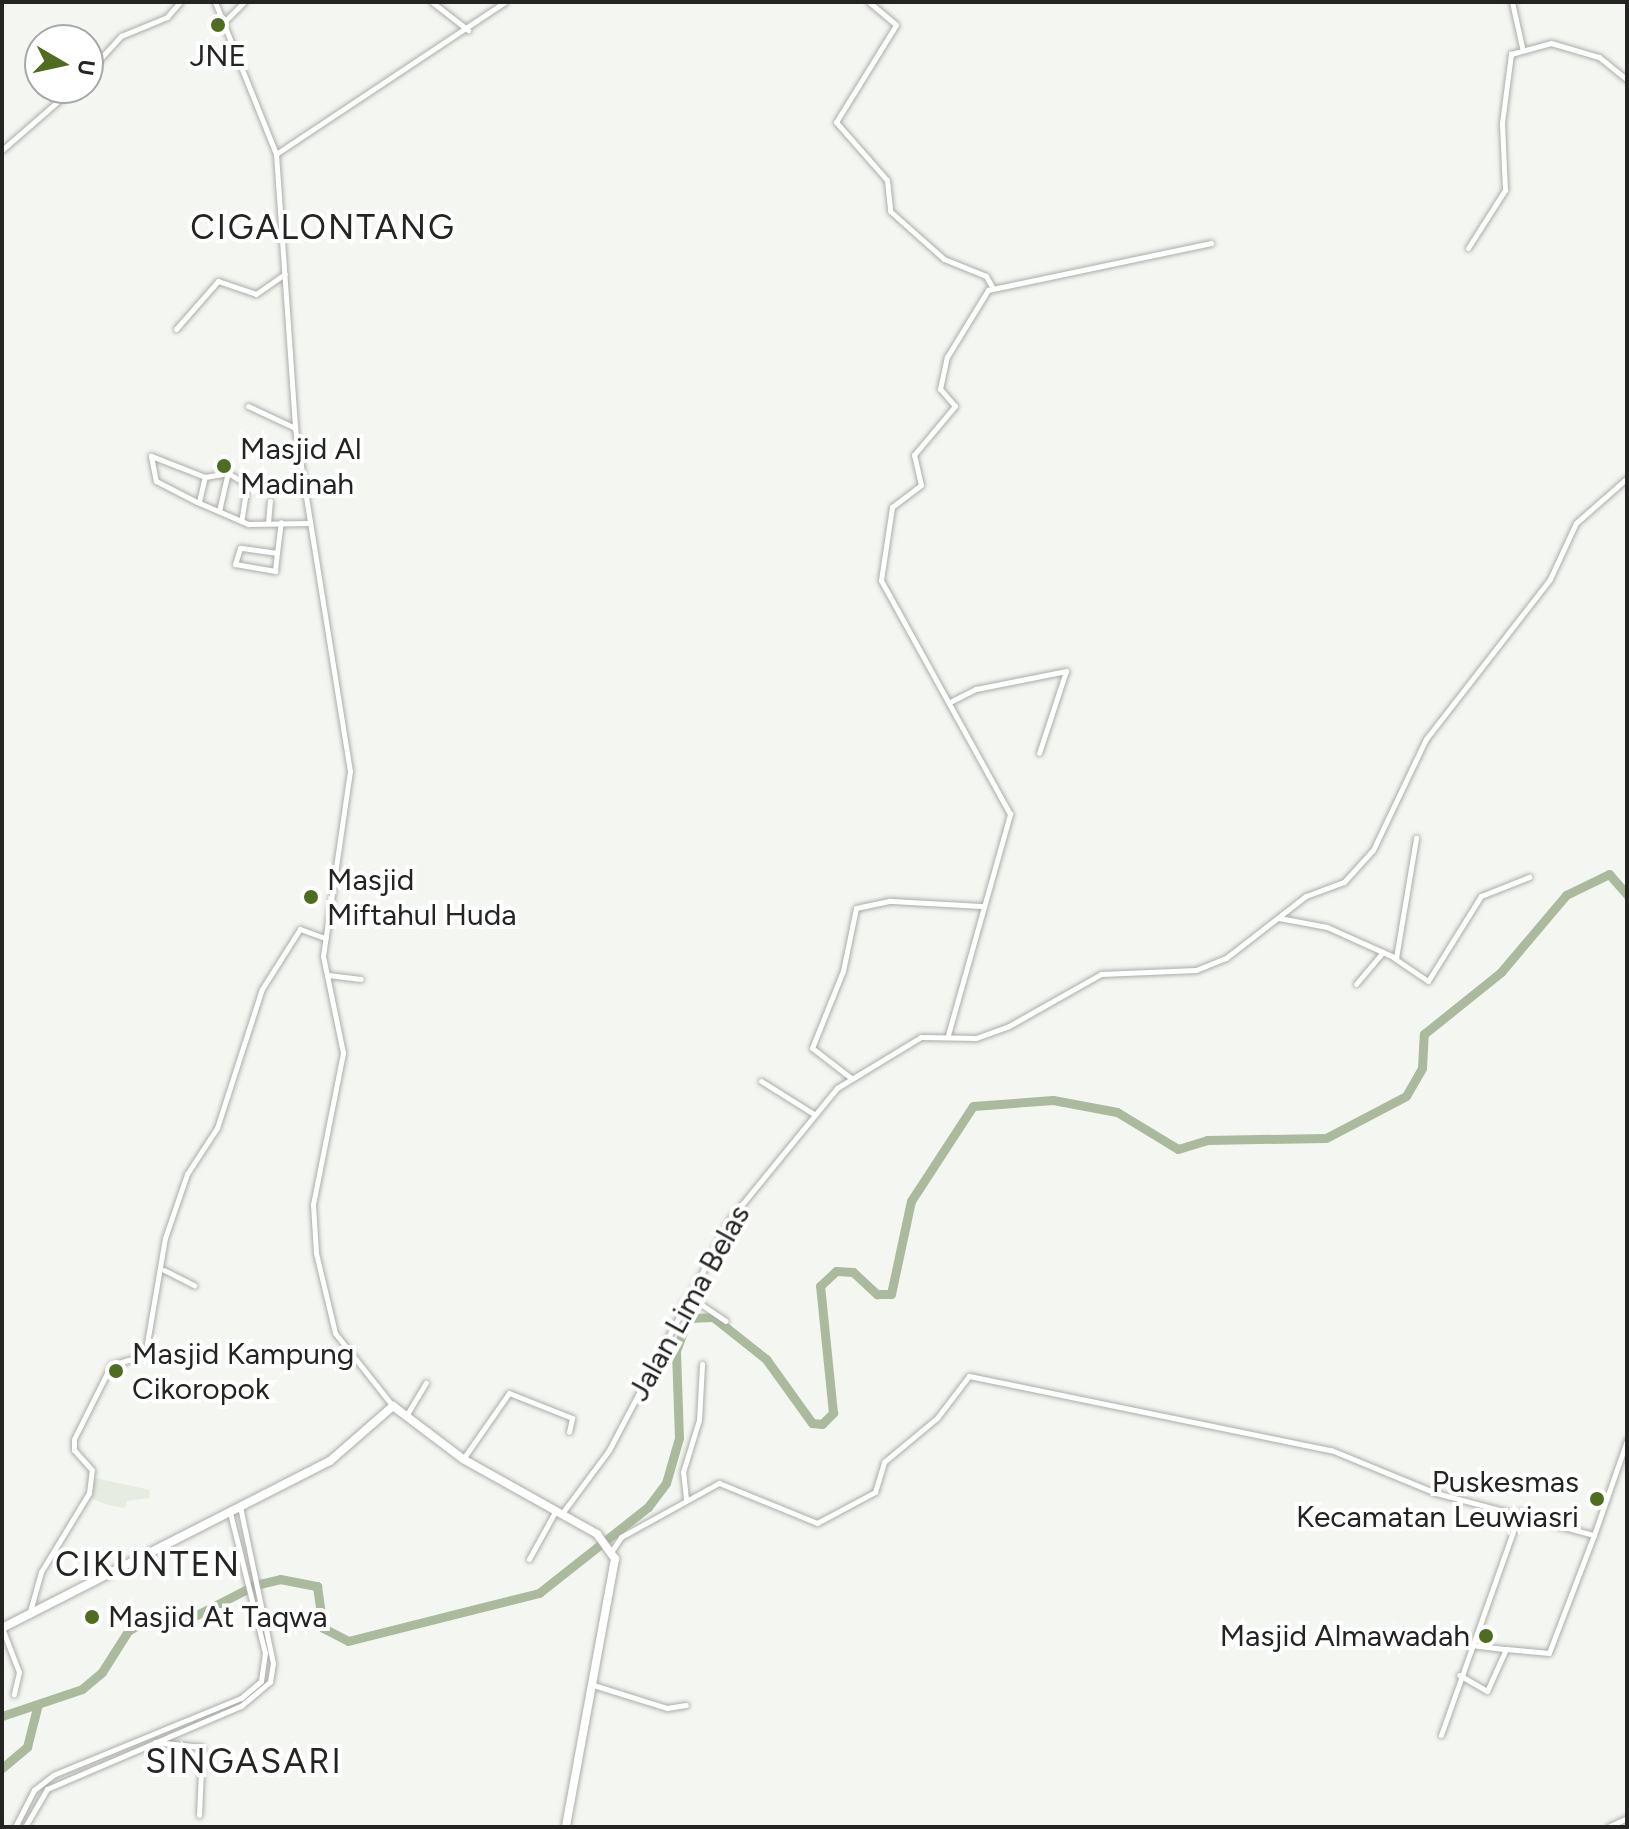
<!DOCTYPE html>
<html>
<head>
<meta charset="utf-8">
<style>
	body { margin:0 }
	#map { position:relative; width:1629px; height:1829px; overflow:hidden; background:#f4f7f1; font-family:Figtree,sans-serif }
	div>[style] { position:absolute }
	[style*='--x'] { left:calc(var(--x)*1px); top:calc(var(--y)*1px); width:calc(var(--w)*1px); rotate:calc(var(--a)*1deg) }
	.built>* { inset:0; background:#e6ecdf }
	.river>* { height:9px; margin:-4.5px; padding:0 4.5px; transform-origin:4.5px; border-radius:4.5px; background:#abba9c }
	.roads { filter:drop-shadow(0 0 2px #abada8) drop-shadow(0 0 2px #abada8) }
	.street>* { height:5px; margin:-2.5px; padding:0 2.5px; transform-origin:2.5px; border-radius:2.5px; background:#fff }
	.primary>* { height:8px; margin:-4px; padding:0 4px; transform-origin:4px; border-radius:4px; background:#fff }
	.dots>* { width:22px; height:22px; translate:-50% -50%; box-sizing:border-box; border:4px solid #fff; border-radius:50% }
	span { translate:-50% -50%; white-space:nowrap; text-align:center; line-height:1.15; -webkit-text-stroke:8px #fff; paint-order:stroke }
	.poi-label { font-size:30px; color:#242523 }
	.left { translate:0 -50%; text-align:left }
	.right { translate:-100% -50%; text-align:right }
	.street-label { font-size:30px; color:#242523 }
	.quarter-label { font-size:34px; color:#242523; letter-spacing:2px }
	.frame { position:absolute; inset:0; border:4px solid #242523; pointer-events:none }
	.north { position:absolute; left:24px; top:24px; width:80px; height:80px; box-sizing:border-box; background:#fff; border:2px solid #a7a8a7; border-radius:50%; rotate:99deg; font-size:22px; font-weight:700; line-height:32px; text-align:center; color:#242523 }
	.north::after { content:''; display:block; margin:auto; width:28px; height:36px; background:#4f6d21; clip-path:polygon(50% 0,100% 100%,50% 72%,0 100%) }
</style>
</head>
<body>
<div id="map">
	<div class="built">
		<div style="clip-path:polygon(95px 1478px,150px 1490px,149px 1498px,127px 1501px,125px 1508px,108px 1505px,90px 1498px)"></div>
	</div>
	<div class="river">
		<div style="--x:2;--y:1716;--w:84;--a:-18.6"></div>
		<div style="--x:82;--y:1689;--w:26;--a:-40"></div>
		<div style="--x:102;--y:1672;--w:49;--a:-57.6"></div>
		<div style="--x:128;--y:1631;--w:21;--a:-31"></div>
		<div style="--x:146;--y:1620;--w:41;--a:0"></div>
		<div style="--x:187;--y:1620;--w:76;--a:-27.2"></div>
		<div style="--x:255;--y:1585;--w:26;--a:-13"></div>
		<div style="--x:280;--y:1579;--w:38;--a:11"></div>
		<div style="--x:317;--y:1586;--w:42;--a:81.9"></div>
		<div style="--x:323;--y:1628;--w:28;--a:27"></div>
		<div style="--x:348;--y:1641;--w:197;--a:-14.1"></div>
		<div style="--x:539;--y:1593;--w:139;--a:-38.3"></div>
		<div style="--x:648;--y:1507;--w:30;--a:-53"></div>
		<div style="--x:666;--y:1483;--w:47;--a:-73.9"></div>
		<div style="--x:679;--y:1438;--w:87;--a:-92"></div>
		<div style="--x:676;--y:1351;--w:35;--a:-70"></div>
		<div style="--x:688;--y:1318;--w:25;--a:-2"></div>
		<div style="--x:713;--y:1317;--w:68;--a:38.4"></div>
		<div style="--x:766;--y:1359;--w:79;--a:54.3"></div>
		<div style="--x:812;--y:1423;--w:10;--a:6"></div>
		<div style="--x:822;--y:1424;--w:16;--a:-45"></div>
		<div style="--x:833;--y:1413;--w:128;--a:-95.8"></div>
		<div style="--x:820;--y:1286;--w:22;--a:-43"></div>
		<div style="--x:836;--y:1271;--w:17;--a:3"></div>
		<div style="--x:853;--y:1272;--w:33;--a:43"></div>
		<div style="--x:877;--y:1294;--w:14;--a:0"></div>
		<div style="--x:891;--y:1294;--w:95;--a:-77.9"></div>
		<div style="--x:911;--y:1201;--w:113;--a:-56.9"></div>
		<div style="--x:973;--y:1106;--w:80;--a:-4.3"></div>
		<div style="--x:1053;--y:1100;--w:65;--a:10.6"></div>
		<div style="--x:1117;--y:1112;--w:71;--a:31.2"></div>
		<div style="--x:1178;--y:1149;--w:30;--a:-17"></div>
		<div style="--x:1207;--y:1140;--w:119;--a:-1"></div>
		<div style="--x:1326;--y:1138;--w:90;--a:-27.7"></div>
		<div style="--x:1406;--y:1096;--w:32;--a:-60"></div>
		<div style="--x:1422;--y:1068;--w:34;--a:-87"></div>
		<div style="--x:1424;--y:1034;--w:99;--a:-38.8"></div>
		<div style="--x:1501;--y:972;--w:101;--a:-49.8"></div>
		<div style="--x:1566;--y:895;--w:48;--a:-26"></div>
		<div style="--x:1609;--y:874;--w:28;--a:49"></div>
		<div style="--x:2;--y:1768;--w:33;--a:-40"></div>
		<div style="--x:27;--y:1747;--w:44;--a:-75.7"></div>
	</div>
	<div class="roads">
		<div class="street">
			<div style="--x:215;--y:2;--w:164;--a:68.1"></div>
			<div style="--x:276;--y:154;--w:275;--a:86"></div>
			<div style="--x:295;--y:428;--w:347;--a:80.9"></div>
			<div style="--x:350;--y:771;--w:187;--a:98.3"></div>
			<div style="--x:323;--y:956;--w:99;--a:78.3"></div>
			<div style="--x:343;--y:1053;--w:155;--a:101.2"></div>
			<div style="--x:313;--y:1205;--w:48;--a:86.4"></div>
			<div style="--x:316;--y:1253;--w:82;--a:76.6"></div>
			<div style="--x:335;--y:1333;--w:92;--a:51.6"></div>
			<div style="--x:432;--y:2;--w:46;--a:37.9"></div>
			<div style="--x:869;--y:2;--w:35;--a:40"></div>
			<div style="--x:896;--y:25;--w:114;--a:121.7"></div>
			<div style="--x:836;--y:122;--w:77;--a:48.7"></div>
			<div style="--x:887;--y:180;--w:31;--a:84"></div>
			<div style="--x:890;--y:211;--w:72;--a:41.6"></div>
			<div style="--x:944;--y:259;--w:45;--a:22"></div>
			<div style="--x:986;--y:276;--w:13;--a:61"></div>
			<div style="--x:1512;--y:2;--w:46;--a:77.5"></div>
			<div style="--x:223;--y:23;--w:30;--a:-45"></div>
			<div style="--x:88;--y:72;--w:49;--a:-47.5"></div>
			<div style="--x:121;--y:36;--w:50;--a:-22.4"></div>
			<div style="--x:167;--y:17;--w:20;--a:-49"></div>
			<div style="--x:2;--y:150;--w:94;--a:-41.1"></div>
			<div style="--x:276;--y:154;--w:275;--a:-33.6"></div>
			<div style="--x:1468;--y:248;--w:69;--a:-57.5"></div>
			<div style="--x:1505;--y:190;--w:67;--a:-92.6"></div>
			<div style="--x:1502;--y:123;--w:70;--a:-82.6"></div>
			<div style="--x:1511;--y:54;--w:41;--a:-15.4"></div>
			<div style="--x:1551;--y:43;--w:50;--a:16.3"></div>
			<div style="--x:1599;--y:57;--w:36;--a:39"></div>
			<div style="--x:176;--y:329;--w:64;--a:-48.8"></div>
			<div style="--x:218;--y:281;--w:40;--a:18.9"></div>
			<div style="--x:256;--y:294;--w:35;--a:-35"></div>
			<div style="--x:248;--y:406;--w:52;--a:25.1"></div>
			<div style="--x:228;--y:473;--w:22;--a:32"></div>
			<div style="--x:247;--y:485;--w:36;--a:99"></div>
			<div style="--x:199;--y:502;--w:26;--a:-77"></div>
			<div style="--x:219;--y:511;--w:39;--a:-77"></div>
			<div style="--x:228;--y:473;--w:23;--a:170"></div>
			<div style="--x:205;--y:477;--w:58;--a:-158.7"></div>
			<div style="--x:151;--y:456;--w:25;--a:79"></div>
			<div style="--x:156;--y:481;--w:46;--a:27.1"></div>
			<div style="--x:197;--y:502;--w:56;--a:23.3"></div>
			<div style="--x:248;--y:524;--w:62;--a:-0.9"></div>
			<div style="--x:268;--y:523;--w:22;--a:-85"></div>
			<div style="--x:277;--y:553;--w:37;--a:-172"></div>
			<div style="--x:240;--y:548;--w:17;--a:107"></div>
			<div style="--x:235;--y:564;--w:41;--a:9.9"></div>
			<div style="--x:275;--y:571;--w:18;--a:-84"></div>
			<div style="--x:277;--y:553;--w:31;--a:-83"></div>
			<div style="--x:952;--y:701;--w:27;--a:-27"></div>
			<div style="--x:976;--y:689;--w:92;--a:-11.3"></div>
			<div style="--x:1066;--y:671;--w:86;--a:108.2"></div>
			<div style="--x:1279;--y:918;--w:49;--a:10.6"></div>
			<div style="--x:1327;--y:927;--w:76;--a:24.2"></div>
			<div style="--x:1396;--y:958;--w:122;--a:-80.5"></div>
			<div style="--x:1394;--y:958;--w:41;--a:34.1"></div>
			<div style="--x:1428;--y:981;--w:100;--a:-58.1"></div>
			<div style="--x:1481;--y:896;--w:52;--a:-21.6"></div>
			<div style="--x:328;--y:975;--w:33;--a:7"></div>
			<div style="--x:1356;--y:984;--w:42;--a:-49.8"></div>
			<div style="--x:948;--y:1035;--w:230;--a:-74.3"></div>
			<div style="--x:1010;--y:814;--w:267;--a:-118.9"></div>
			<div style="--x:881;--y:580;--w:74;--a:-81.4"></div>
			<div style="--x:892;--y:507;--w:36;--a:-37"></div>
			<div style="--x:921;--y:485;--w:31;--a:-103"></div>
			<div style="--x:914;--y:455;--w:64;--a:-50.1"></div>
			<div style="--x:955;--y:406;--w:23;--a:-131"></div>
			<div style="--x:940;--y:389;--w:33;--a:-78"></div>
			<div style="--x:947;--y:357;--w:79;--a:-58.5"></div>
			<div style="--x:988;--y:290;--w:228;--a:-11.9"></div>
			<div style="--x:851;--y:1078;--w:49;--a:-142.4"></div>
			<div style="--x:812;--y:1048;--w:83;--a:-68.1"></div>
			<div style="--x:843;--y:971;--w:64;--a:-78.3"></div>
			<div style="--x:856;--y:908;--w:35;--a:-12"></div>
			<div style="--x:890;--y:901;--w:93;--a:3.1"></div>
			<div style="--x:761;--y:1081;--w:60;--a:32.1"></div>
			<div style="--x:164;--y:1270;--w:34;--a:27"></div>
			<div style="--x:683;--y:1303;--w:16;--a:0"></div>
			<div style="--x:699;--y:1303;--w:32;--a:34"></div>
			<div style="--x:406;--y:1416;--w:39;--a:-59"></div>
			<div style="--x:463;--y:1459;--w:80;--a:-55.1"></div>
			<div style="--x:509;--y:1393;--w:68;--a:21.6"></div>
			<div style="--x:572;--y:1418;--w:14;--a:102"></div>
			<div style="--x:686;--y:1499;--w:27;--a:-96"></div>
			<div style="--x:683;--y:1472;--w:54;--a:-72.9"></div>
			<div style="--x:699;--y:1420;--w:56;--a:-86.9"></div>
			<div style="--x:563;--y:1512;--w:77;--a:-53.4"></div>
			<div style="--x:609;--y:1450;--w:262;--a:-62.3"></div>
			<div style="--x:731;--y:1218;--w:168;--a:-50.8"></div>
			<div style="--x:837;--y:1088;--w:98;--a:-31.3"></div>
			<div style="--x:921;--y:1037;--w:55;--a:1"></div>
			<div style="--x:976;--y:1038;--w:35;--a:-20"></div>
			<div style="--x:1009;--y:1026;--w:106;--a:-29.5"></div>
			<div style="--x:1101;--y:974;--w:95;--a:-2.4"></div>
			<div style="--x:1196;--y:970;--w:32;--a:-22"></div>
			<div style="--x:1226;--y:958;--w:101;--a:-37.8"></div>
			<div style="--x:1306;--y:896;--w:40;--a:-20.2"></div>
			<div style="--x:1344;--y:882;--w:43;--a:-47.8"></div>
			<div style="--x:1373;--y:850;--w:123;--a:-64.5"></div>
			<div style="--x:1426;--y:739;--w:202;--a:-52.2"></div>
			<div style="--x:1550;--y:579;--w:62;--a:-65.1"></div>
			<div style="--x:1576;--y:523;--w:68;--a:-41.4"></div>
			<div style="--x:1594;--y:1535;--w:101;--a:-70.8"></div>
			<div style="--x:611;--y:1552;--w:18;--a:-56"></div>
			<div style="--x:621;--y:1537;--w:112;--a:-28.9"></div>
			<div style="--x:719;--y:1483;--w:106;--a:22.2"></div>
			<div style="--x:817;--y:1523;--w:66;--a:-28.1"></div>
			<div style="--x:875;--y:1492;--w:31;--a:-73"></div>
			<div style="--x:884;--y:1462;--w:69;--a:-39.7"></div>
			<div style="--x:937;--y:1418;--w:53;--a:-52.7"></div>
			<div style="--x:969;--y:1376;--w:369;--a:11.6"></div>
			<div style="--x:1331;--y:1450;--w:113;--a:22.3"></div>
			<div style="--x:1436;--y:1493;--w:163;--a:14.9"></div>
			<div style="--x:1594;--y:1535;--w:126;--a:110.9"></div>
			<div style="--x:1549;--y:1653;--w:43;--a:-174.7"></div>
			<div style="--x:1506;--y:1649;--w:46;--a:114.3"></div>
			<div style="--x:1487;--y:1691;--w:32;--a:-150"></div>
			<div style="--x:529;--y:1559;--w:56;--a:-61.1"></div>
			<div style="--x:29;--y:1615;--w:45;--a:-74.4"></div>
			<div style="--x:41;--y:1572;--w:92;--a:-58.7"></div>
			<div style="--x:89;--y:1493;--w:23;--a:-83"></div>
			<div style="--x:92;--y:1470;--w:27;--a:-132"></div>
			<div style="--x:74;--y:1450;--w:11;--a:-90"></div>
			<div style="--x:74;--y:1439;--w:83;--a:-63.4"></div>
			<div style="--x:111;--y:1365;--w:35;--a:-16"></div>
			<div style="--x:145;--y:1355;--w:119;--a:-80.3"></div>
			<div style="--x:165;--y:1238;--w:68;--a:-71"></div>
			<div style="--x:187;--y:1174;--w:55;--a:-56.9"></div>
			<div style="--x:217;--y:1128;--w:146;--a:-72.1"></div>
			<div style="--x:262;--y:989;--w:71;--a:-57.7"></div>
			<div style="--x:300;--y:929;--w:27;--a:20"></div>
			<div style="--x:2;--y:1628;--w:47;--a:68.9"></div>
			<div style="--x:19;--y:1672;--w:23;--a:103"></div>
			<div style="--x:1471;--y:1645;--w:35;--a:7"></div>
			<div style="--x:590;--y:1684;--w:81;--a:17.3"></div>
			<div style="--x:667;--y:1708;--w:19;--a:-9"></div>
			<div style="--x:1441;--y:1735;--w:237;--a:-70.5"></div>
			<div style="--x:155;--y:1742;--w:47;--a:6.1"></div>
			<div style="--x:202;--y:1747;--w:68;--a:92.5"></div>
			<div style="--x:15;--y:1827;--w:42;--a:-62.8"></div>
			<div style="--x:34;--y:1790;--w:24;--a:-38"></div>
			<div style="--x:53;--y:1775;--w:203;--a:-22.3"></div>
			<div style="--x:241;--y:1698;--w:26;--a:-40"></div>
			<div style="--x:261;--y:1681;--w:28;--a:-82"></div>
			<div style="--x:265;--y:1653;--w:144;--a:-104"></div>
			<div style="--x:25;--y:1827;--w:44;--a:-59.9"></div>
			<div style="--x:47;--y:1789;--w:211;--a:-23.2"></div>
			<div style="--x:241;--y:1706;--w:38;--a:-40"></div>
			<div style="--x:270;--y:1682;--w:19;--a:-81"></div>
			<div style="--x:273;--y:1663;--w:159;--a:-101.9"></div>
			<div style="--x:1608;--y:1827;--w:21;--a:-25"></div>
		</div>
		<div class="primary">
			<div style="--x:2;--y:1628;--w:368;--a:-27"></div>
			<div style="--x:330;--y:1461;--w:84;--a:-41.1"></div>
			<div style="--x:393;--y:1406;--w:88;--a:37.1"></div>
			<div style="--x:463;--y:1459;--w:154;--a:29.2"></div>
			<div style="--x:597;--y:1534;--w:31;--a:54"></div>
			<div style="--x:615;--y:1559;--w:272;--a:100.4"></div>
		</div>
	</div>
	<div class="dots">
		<div style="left:218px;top:25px;background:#4f6d21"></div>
		<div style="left:224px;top:466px;background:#4f6d21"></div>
		<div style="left:311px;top:897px;background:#4f6d21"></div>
		<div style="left:116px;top:1371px;background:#4f6d21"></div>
		<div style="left:1597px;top:1499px;background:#4f6d21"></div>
		<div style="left:92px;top:1617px;background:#4f6d21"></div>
		<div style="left:1486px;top:1636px;background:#4f6d21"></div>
	</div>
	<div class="poi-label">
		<span style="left:218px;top:56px">JNE</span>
		<span class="left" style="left:240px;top:466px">Masjid Al<br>Madinah</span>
		<span class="left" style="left:327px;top:897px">Masjid<br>Miftahul Huda</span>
		<span class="left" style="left:132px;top:1371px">Masjid Kampung<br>Cikoropok</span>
		<span class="right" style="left:1579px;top:1499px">Puskesmas<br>Kecamatan Leuwiasri</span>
		<span class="left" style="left:108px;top:1617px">Masjid At Taqwa</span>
		<span class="right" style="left:1470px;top:1636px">Masjid Almawadah</span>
	</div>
	<div class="street-label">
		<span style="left:689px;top:1303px;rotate:-61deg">Jalan Lima Belas</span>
	</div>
	<div class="quarter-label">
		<span style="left:323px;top:228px">CIGALONTANG</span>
		<span style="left:148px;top:1565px">CIKUNTEN</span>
		<span style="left:244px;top:1762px">SINGASARI</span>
	</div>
	<div class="frame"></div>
	<div class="north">U</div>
</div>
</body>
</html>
